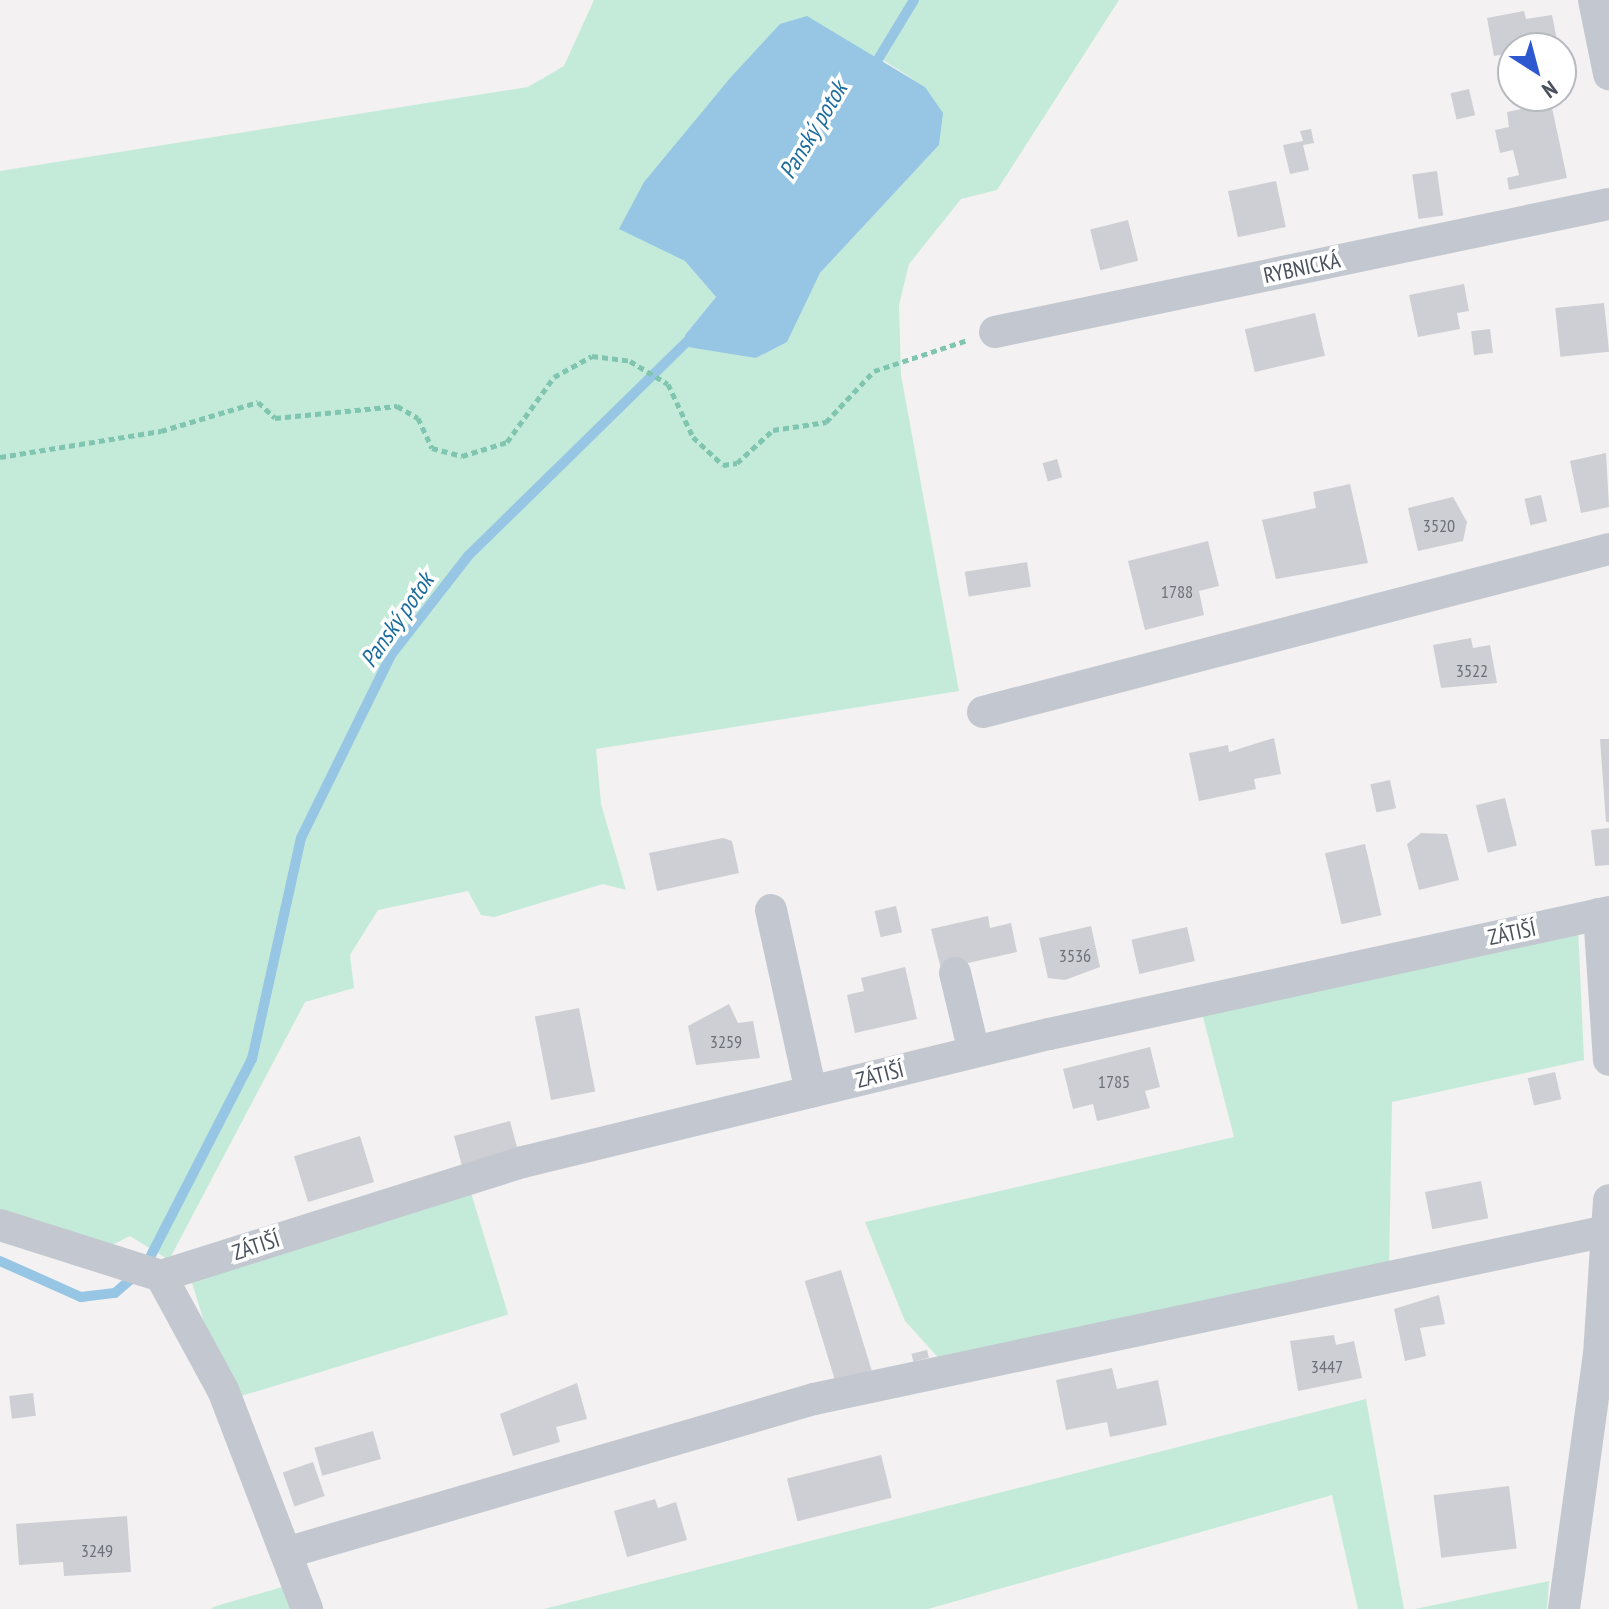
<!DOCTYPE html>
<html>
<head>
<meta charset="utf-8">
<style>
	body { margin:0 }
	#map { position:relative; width:1609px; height:1609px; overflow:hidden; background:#f3f1f1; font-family:"PT Sans Narrow",sans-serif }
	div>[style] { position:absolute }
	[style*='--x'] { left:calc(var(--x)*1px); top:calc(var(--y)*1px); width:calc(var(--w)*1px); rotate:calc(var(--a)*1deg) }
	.green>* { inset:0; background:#c4ebda; transform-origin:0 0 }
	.water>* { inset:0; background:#96c6e3 }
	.stream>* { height:10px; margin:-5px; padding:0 5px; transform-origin:5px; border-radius:5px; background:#96c6e3 }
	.building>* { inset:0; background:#cecfd4; transform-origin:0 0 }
	.path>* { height:5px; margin-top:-2.5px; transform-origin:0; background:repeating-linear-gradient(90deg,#80c5af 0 6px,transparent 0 10px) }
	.minor>* { height:32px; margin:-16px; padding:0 16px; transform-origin:16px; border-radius:16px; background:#c3c8d0 }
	span { translate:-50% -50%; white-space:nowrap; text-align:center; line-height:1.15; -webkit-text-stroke:7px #fff; paint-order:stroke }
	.number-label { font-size:18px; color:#6b707a }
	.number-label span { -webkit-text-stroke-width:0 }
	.street-label { font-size:22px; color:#4a515c }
	.water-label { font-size:24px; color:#1c6c9d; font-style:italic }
	.north { position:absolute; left:1497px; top:32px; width:80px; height:80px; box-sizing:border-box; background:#fff; border:2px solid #b7b9be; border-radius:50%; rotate:144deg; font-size:22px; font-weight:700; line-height:32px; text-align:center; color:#4a515c }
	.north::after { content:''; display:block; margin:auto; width:28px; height:36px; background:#2d58d0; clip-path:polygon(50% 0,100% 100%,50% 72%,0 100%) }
</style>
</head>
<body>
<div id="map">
	<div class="green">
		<div style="clip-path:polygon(evenodd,594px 0,1119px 0,997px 190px,961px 199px,909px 264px,899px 305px,901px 375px,959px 691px,596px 749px,601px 804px,626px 890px,603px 884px,494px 917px,481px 915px,468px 891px,378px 910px,350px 955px,354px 988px,305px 1002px,169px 1260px,130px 1236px,104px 1249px,0 1214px,0 171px,528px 87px,564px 66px,594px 0,880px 58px,925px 87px,939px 145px,820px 273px,786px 342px,756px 358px,685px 335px,716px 297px,685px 261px,620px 229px,880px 58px)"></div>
		<div style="clip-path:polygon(1578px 927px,1584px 1060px,1392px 1102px,1389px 1268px,945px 1365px,905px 1321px,865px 1222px,1234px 1137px,1202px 1013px)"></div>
		<div style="left:471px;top:1193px;width:127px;height:293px;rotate:73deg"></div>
		<div style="clip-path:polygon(1366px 1399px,1404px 1609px,1358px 1609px,1332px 1495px,928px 1609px,544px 1609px)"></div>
		<div style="clip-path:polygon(1549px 1581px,1547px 1609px,1415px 1609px)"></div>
		<div style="clip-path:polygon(289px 1585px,296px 1609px,211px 1609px,213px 1607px)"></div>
	</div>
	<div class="water">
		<div style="clip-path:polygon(807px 16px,925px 87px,943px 113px,939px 145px,820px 273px,787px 342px,756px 358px,688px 347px,685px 335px,716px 297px,685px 261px,619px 229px,644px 182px,731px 77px,780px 24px)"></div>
	</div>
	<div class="stream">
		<div style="--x:874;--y:66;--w:77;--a:-58.8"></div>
		<div style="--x:0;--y:1261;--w:89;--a:24"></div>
		<div style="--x:81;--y:1297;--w:34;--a:-7"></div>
		<div style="--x:115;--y:1293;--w:40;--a:-41"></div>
		<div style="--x:145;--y:1267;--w:234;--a:-62.8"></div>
		<div style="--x:252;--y:1059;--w:226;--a:-77.5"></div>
		<div style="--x:301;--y:838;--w:204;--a:-63.8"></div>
		<div style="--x:391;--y:655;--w:125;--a:-52.1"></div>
		<div style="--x:468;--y:556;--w:318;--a:-44.4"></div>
	</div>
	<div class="building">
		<div style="clip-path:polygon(1524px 11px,1526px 19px,1552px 15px,1558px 45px,1494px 56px,1487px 18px)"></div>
		<div style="left:1469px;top:89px;width:27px;height:19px;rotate:77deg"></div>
		<div style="clip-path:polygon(1551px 103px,1567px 178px,1509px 190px,1507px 178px,1519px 175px,1513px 150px,1500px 153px,1495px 130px,1509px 127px,1507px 112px)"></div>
		<div style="clip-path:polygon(1311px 129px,1314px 143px,1303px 145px,1309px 170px,1290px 174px,1283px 145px,1303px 141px,1300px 131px)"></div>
		<div style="left:1437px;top:171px;width:45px;height:25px;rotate:82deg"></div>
		<div style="left:1276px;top:181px;width:47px;height:49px;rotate:78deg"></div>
		<div style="left:1128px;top:220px;width:42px;height:39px;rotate:76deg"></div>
		<div style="clip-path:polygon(1464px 284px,1469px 311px,1457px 313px,1460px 329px,1418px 337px,1409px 295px)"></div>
		<div style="left:1604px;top:303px;width:49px;height:49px;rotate:84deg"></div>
		<div style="left:1315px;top:313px;width:44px;height:72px;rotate:77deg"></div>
		<div style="left:1490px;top:329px;width:24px;height:19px;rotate:83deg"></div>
		<div style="clip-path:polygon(1606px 453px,1609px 507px,1581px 513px,1570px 461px)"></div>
		<div style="left:1057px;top:459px;width:19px;height:15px;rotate:74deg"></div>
		<div style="clip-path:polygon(1350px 484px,1368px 563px,1276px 579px,1262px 520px,1316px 508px,1313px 492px)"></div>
		<div style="left:1541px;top:495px;width:27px;height:17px;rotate:77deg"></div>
		<div style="clip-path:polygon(1453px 497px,1467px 522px,1463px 541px,1418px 551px,1408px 508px)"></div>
		<div style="clip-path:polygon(1208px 541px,1219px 586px,1199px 591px,1204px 615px,1145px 630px,1128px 561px)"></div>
		<div style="left:1027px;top:562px;width:25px;height:63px;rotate:81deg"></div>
		<div style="clip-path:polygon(1471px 638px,1473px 648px,1490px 645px,1497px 683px,1441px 688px,1433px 645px)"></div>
		<div style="clip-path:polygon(1274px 738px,1281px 774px,1254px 779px,1256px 789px,1199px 801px,1189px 753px,1228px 745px,1229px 752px)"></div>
		<div style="clip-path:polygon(1600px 739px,1609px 739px,1609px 822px,1606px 822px)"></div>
		<div style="left:1390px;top:780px;width:29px;height:20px;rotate:78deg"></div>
		<div style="left:1505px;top:798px;width:49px;height:30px;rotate:76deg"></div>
		<div style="clip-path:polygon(1609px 828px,1609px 865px,1595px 866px,1591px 830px)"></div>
		<div style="clip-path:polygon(1421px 833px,1447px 834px,1459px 880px,1419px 890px,1407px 844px)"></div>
		<div style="clip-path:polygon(723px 838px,732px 841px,739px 873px,657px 891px,649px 853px)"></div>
		<div style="left:1365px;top:844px;width:73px;height:41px;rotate:77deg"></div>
		<div style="left:896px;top:906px;width:27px;height:22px;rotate:77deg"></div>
		<div style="clip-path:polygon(988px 916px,990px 928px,1011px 923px,1017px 952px,941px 969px,931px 929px)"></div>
		<div style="clip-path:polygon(1091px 926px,1100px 967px,1065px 980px,1048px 978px,1039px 938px)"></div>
		<div style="left:1187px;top:927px;width:35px;height:57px;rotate:77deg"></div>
		<div style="clip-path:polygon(905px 967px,917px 1019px,855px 1033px,847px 995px,864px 991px,861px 978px)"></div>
		<div style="clip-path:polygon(729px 1004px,738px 1023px,753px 1021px,760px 1058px,696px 1065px,688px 1026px)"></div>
		<div style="left:579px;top:1008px;width:85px;height:45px;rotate:79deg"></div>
		<div style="clip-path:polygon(1150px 1047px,1160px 1087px,1145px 1091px,1150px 1108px,1097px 1121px,1093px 1104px,1073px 1109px,1063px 1069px)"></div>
		<div style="left:1555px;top:1072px;width:28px;height:28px;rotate:77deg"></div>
		<div style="left:510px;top:1121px;width:30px;height:58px;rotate:75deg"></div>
		<div style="left:360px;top:1136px;width:48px;height:69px;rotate:73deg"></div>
		<div style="left:1481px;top:1181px;width:38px;height:57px;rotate:79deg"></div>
		<div style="left:841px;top:1270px;width:105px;height:38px;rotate:73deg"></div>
		<div style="clip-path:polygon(1439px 1295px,1445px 1324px,1420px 1328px,1426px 1356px,1405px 1361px,1394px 1309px)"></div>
		<div style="clip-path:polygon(1334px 1335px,1336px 1345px,1354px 1341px,1362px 1378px,1298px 1391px,1290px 1341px)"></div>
		<div style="left:927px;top:1350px;width:8px;height:16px;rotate:76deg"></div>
		<div style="clip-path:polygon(1112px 1368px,1117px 1389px,1158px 1380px,1167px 1425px,1110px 1437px,1107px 1422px,1066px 1430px,1056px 1380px)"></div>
		<div style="clip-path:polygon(577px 1383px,587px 1419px,556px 1427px,560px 1442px,513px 1456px,500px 1414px)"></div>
		<div style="left:33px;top:1393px;width:23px;height:24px;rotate:83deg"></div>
		<div style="left:373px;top:1431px;width:29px;height:61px;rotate:74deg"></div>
		<div style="left:881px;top:1455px;width:44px;height:97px;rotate:76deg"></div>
		<div style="left:313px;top:1462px;width:36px;height:32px;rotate:71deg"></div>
		<div style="left:1509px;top:1486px;width:63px;height:76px;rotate:83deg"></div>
		<div style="clip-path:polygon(655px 1499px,658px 1508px,676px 1502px,687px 1540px,627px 1557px,614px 1511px)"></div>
		<div style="clip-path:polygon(127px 1516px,131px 1572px,64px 1576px,63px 1562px,19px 1565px,16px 1524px)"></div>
	</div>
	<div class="path">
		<div style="--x:0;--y:457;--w:163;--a:-9.2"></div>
		<div style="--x:161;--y:431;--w:101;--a:-16.6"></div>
		<div style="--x:258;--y:402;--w:23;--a:43"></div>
		<div style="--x:275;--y:418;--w:123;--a:-5.6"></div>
		<div style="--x:397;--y:406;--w:24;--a:30"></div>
		<div style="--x:418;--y:418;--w:33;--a:65"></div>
		<div style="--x:432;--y:448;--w:31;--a:15"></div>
		<div style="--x:462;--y:456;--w:47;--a:-17.3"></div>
		<div style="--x:507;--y:442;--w:80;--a:-54.1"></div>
		<div style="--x:554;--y:377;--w:43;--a:-28.9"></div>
		<div style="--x:592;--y:356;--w:38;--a:7"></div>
		<div style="--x:630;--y:361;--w:44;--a:31.2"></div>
		<div style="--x:668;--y:384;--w:59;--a:64.7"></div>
		<div style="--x:693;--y:437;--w:41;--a:43"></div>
		<div style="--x:723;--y:465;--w:14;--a:-8"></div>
		<div style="--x:737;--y:463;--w:49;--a:-42.5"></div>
		<div style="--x:773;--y:430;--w:54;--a:-8.6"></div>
		<div style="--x:826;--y:422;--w:70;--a:-46.7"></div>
		<div style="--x:874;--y:371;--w:99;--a:-18.3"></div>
	</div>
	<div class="minor">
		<div style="--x:1594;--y:0;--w:76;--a:78.5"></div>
		<div style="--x:995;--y:332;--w:627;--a:-11.78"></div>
		<div style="--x:983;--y:712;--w:647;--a:-14.59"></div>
		<div style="--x:771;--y:910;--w:186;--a:77.6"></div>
		<div style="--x:1599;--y:914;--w:146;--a:86.1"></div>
		<div style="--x:955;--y:973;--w:81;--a:76.5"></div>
		<div style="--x:0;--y:1225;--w:169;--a:17.6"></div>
		<div style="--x:161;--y:1276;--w:380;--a:-17.5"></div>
		<div style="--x:523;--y:1162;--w:541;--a:-13.68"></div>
		<div style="--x:1049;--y:1034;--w:573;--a:-12.29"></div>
		<div style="--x:161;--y:1276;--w:130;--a:61.5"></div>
		<div style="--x:223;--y:1390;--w:235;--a:69"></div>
		<div style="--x:289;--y:1552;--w:547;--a:-16.25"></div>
		<div style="--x:814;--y:1399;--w:806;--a:-11.97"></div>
		<div style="--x:1564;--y:1609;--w:256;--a:-82.2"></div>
		<div style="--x:1599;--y:1355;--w:155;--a:-86.3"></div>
	</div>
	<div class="number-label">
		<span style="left:1439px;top:526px">3520</span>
		<span style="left:1177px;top:592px">1788</span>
		<span style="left:1472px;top:671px">3522</span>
		<span style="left:1075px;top:956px">3536</span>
		<span style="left:726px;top:1042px">3259</span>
		<span style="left:1114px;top:1082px">1785</span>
		<span style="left:1327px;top:1367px">3447</span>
		<span style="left:97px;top:1551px">3249</span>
	</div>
	<div class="street-label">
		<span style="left:1302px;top:268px;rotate:-12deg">RYBNICKÁ</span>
		<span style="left:1512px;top:933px;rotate:-12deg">ZÁTIŠÍ</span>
		<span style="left:880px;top:1075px;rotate:-14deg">ZÁTIŠÍ</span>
		<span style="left:256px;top:1246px;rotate:-18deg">ZÁTIŠÍ</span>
	</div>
	<div class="water-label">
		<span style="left:813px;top:130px;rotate:-59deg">Panský potok</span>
		<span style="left:397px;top:620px;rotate:-55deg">Panský potok</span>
	</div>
	<div class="north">N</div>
</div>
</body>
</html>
